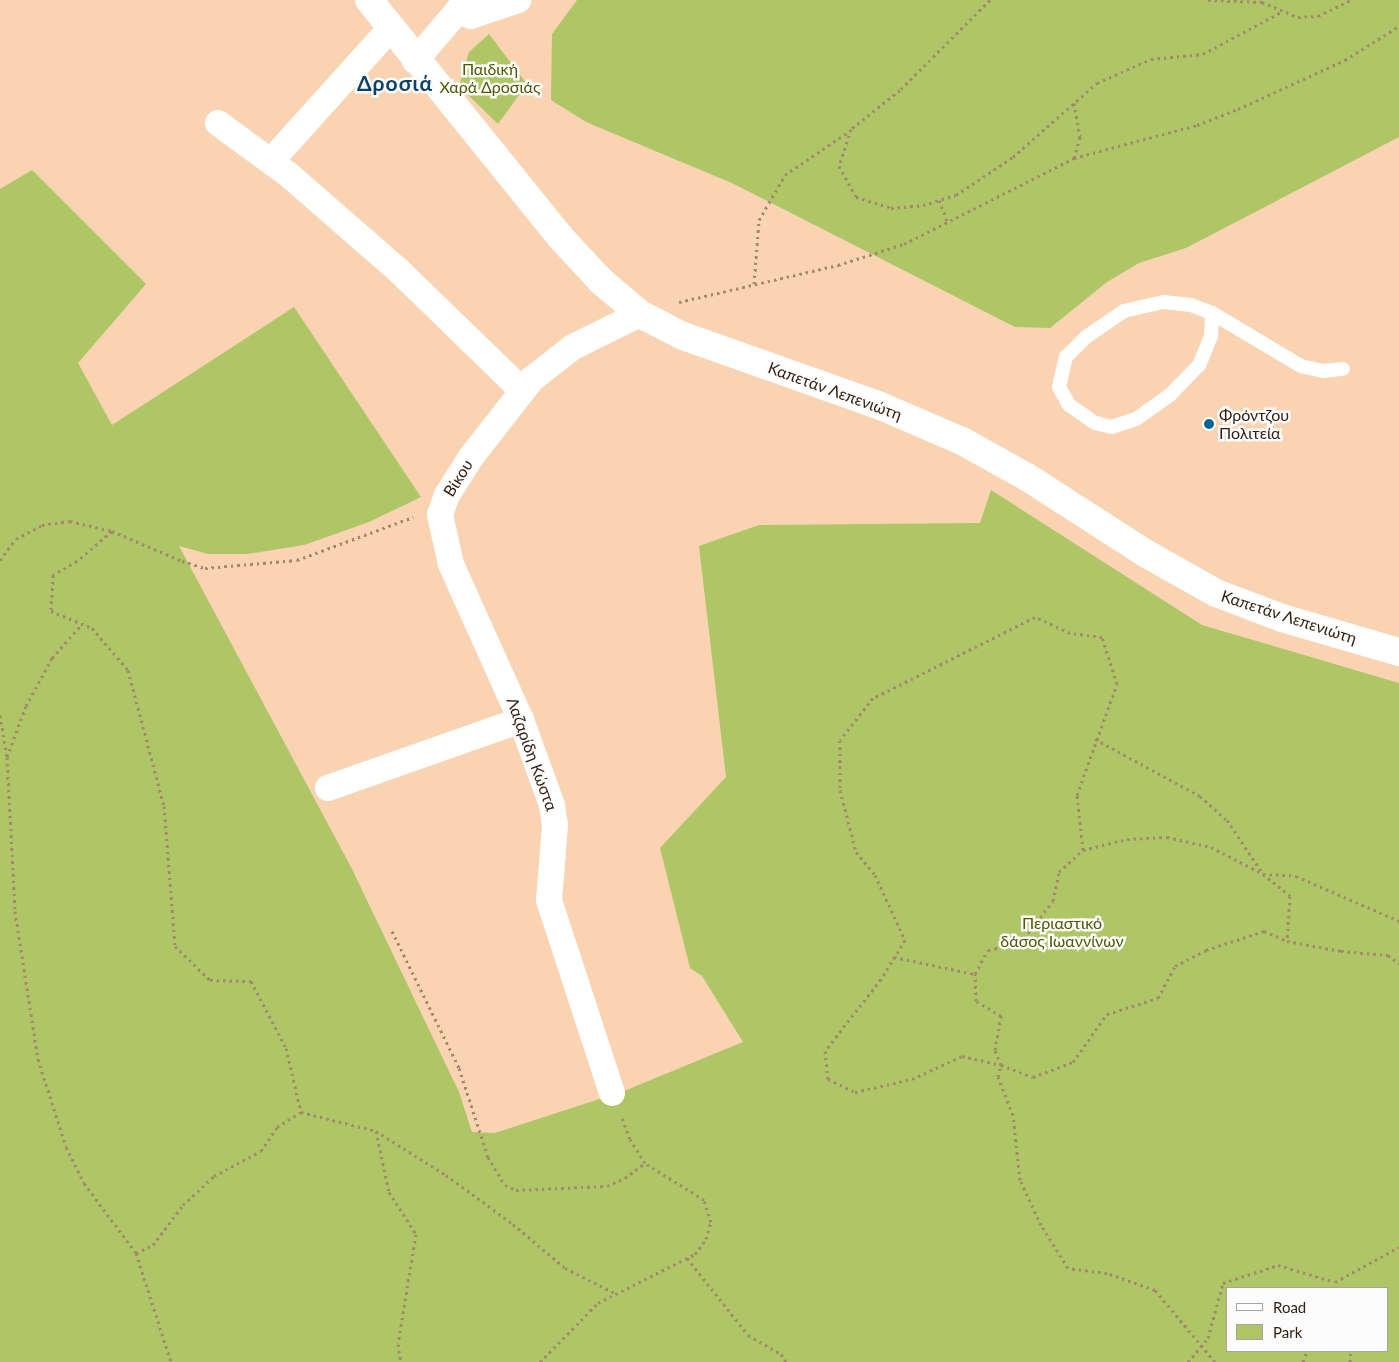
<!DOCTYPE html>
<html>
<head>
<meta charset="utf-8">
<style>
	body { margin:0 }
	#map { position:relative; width:1399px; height:1362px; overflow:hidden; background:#fad3b3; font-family:Lato,sans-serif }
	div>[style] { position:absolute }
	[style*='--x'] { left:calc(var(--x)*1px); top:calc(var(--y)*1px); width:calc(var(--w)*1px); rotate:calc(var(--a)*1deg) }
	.green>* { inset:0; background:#aec666 }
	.path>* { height:3px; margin-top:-1.5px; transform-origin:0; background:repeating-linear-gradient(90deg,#a5876e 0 2.5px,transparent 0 6.5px) }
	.service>* { height:14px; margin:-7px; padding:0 7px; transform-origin:7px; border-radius:7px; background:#fff }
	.minor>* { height:26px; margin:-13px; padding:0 13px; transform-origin:13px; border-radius:13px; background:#fff }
	.tertiary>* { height:28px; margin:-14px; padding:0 14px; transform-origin:14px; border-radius:14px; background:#fff }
	.dots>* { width:14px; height:14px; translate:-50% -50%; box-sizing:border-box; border:2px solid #fcfcfc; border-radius:50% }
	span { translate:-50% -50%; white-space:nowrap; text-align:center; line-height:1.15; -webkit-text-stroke:5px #fcfcfc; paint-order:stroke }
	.park-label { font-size:16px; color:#4a5a00 }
	.street-label { font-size:16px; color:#301e0e }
	.poi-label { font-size:16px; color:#301e0e }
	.left { translate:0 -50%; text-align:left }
	.district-label { font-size:21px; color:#094365; font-weight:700; letter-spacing:1px }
	.legend { position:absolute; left:1226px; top:1287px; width:162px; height:65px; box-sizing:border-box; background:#fcfcfc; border:1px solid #aaa39d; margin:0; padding:6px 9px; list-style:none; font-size:15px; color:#301e0e }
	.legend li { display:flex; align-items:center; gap:10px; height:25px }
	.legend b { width:25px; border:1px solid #aaa39d }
</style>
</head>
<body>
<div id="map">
	<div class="green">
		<div style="clip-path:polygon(577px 0,1399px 0,1399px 137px,1186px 248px,1139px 263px,1107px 282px,1050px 328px,1015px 327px,734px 184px,586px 122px,551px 100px,552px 34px)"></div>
		<div style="clip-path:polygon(489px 34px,527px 84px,498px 124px,459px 86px,469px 52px)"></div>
		<div style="clip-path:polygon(evenodd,32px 170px,146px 284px,78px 363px,112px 425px,294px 307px,421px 497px,369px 522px,304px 545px,247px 554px,208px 554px,179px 546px,351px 867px,459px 1092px,472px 1132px,495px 1133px,624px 1091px,743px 1042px,702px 976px,690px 968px,660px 848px,726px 777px,699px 546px,759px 525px,980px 523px,991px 490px,1202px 625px,1399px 683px,1399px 1362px,0 1362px,0 189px,32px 170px,1228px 1288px,1388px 1288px,1388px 1351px,1228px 1351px,1228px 1288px)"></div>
	</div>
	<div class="path">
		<div style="--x:990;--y:0;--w:127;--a:135"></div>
		<div style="--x:900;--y:90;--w:63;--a:141.5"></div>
		<div style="--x:851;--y:129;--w:39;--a:108"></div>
		<div style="--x:839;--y:166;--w:35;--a:61"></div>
		<div style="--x:856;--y:197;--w:37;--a:17"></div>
		<div style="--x:891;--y:208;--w:32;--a:-5"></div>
		<div style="--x:923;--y:205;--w:34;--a:-17"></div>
		<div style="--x:956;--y:195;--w:69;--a:-33.7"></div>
		<div style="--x:1013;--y:157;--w:112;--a:-41.4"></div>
		<div style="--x:1097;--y:83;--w:59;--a:-24"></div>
		<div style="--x:1151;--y:59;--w:52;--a:-5.5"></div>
		<div style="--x:1203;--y:54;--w:91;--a:-28.3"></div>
		<div style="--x:1208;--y:0;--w:54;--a:2.1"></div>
		<div style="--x:1262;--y:2;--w:39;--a:23"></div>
		<div style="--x:1298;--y:17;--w:20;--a:-3"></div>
		<div style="--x:1318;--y:16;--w:37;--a:-26"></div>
		<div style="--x:1074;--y:103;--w:35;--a:80"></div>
		<div style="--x:1080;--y:137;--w:22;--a:106"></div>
		<div style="--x:939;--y:200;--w:25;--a:69"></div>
		<div style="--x:754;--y:284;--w:64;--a:-85.5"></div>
		<div style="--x:759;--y:220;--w:52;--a:-60"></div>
		<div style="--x:785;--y:175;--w:80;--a:-34.3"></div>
		<div style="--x:679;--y:302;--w:163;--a:-13.1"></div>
		<div style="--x:838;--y:265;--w:69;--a:-17.7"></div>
		<div style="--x:904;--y:244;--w:191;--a:-26.8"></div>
		<div style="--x:1074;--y:158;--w:127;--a:-15"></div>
		<div style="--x:1197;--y:125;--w:44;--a:-21.3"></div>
		<div style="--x:1238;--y:109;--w:118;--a:-24.6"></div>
		<div style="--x:1345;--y:60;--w:64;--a:-32.2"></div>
		<div style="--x:112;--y:531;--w:46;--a:139.4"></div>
		<div style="--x:77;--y:561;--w:28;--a:150"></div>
		<div style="--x:53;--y:575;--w:36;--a:93"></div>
		<div style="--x:51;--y:611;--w:44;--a:22.5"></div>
		<div style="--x:92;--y:628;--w:55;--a:49.4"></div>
		<div style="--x:128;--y:670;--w:141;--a:75.2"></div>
		<div style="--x:164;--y:806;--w:140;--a:85.5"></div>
		<div style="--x:175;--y:946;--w:49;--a:44.2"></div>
		<div style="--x:210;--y:980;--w:41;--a:1.4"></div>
		<div style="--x:251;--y:981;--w:76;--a:62.4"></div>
		<div style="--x:286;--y:1048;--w:66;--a:76.8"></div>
		<div style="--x:301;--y:1112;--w:77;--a:14.2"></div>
		<div style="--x:376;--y:1131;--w:83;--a:32.2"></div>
		<div style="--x:446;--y:1175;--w:83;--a:36.2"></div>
		<div style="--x:513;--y:1224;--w:68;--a:40.2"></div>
		<div style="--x:565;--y:1268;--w:58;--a:26.6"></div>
		<div style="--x:0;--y:560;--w:26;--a:-53"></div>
		<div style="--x:16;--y:539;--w:30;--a:-28"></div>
		<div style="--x:42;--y:525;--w:28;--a:-8"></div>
		<div style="--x:70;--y:521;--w:43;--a:13.4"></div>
		<div style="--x:112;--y:531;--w:76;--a:23.2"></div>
		<div style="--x:182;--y:561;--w:24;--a:17"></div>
		<div style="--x:205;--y:568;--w:92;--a:-5"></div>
		<div style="--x:297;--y:560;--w:124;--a:-20.3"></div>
		<div style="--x:0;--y:715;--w:43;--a:80.5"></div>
		<div style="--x:7;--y:757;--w:154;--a:87"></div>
		<div style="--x:15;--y:911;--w:150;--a:81.2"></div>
		<div style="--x:38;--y:1059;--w:92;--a:72.3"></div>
		<div style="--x:66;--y:1147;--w:40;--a:63.4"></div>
		<div style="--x:84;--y:1183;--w:87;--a:53.4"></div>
		<div style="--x:136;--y:1253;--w:114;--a:72.2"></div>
		<div style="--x:1095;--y:739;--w:119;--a:28.5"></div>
		<div style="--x:1200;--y:796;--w:36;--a:42"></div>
		<div style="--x:1227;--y:820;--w:65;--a:56.3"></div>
		<div style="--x:1263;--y:874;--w:35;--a:39"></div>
		<div style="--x:1290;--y:896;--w:45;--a:93.8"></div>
		<div style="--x:7;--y:757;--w:54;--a:-69.6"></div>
		<div style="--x:26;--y:706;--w:55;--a:-61.6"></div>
		<div style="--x:52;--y:658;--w:45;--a:-48.6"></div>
		<div style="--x:1083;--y:850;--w:55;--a:-96.2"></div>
		<div style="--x:1077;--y:795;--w:118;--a:-70.2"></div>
		<div style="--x:1117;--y:684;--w:49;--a:-107.7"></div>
		<div style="--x:1102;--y:637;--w:32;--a:-173"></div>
		<div style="--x:1070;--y:633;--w:38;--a:-155"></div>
		<div style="--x:1035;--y:617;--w:181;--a:153.4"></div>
		<div style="--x:873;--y:698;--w:53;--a:128.2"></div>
		<div style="--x:840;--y:740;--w:50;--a:90"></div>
		<div style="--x:840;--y:790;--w:64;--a:75.5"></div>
		<div style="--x:856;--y:852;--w:30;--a:50"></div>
		<div style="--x:875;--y:875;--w:72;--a:65.2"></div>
		<div style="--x:905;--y:940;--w:46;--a:121.6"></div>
		<div style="--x:881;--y:979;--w:91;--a:127.9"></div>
		<div style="--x:825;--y:1051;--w:28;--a:84"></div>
		<div style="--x:828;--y:1079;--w:30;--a:26"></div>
		<div style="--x:855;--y:1092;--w:58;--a:-12.8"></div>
		<div style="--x:912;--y:1079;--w:55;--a:-24.7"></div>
		<div style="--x:962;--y:1056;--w:40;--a:13"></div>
		<div style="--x:1001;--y:1065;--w:34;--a:21"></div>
		<div style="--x:1033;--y:1077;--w:43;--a:-20.6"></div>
		<div style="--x:1073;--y:1062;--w:59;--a:-54.7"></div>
		<div style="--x:1107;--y:1014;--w:53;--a:-17.4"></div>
		<div style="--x:1158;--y:998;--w:36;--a:-62"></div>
		<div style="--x:1175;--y:966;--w:35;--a:-27"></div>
		<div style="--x:1206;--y:950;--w:61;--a:-18.1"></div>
		<div style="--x:1264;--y:931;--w:25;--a:23"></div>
		<div style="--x:1287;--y:941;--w:55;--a:10.5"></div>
		<div style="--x:1341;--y:951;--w:47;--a:4.9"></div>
		<div style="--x:1388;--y:955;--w:14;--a:36"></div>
		<div style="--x:392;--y:931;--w:153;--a:63.9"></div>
		<div style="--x:459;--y:1068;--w:94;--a:72"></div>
		<div style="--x:488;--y:1157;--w:33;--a:59"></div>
		<div style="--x:505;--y:1185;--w:12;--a:24"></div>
		<div style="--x:516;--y:1190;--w:91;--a:-2.5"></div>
		<div style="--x:607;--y:1186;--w:20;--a:-24"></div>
		<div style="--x:625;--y:1178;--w:25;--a:-37"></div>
		<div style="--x:894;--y:957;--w:83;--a:11.9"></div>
		<div style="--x:376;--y:1131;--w:62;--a:78"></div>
		<div style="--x:389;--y:1192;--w:50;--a:57.3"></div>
		<div style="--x:416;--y:1234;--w:111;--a:99.3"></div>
		<div style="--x:398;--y:1344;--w:18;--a:81"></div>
		<div style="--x:136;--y:1253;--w:19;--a:-25"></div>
		<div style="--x:153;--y:1245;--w:50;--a:-53.1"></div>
		<div style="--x:183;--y:1205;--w:42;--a:-43.1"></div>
		<div style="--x:214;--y:1176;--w:53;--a:-28"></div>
		<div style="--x:261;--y:1151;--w:29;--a:-56"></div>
		<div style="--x:277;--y:1127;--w:28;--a:-32"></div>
		<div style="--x:687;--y:1258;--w:98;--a:51.6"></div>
		<div style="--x:748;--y:1335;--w:38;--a:30"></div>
		<div style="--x:781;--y:1354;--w:9;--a:58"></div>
		<div style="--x:540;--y:1362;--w:83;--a:-45.5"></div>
		<div style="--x:598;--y:1303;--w:109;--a:-26.8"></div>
		<div style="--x:695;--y:1254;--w:19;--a:-54"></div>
		<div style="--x:706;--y:1239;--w:18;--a:-74"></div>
		<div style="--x:711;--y:1222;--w:23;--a:-108"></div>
		<div style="--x:704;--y:1200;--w:70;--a:-147.9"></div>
		<div style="--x:645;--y:1163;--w:28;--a:-122"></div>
		<div style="--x:630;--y:1139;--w:25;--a:-111"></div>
		<div style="--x:1188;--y:1362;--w:31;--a:-50"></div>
		<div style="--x:1208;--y:1338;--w:57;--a:-74.7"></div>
		<div style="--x:1223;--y:1283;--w:58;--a:-18.1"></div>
		<div style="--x:1278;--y:1265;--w:59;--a:16.6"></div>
		<div style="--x:1335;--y:1282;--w:73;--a:-28.7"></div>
		<div style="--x:1215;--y:1362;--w:94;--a:-129.8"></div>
		<div style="--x:1155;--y:1290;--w:51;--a:-160.5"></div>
		<div style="--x:1107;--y:1273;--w:39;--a:-173"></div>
		<div style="--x:1068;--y:1268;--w:51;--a:-122.1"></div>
		<div style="--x:1041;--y:1225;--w:50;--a:-115"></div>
		<div style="--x:1020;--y:1180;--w:65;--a:-96.1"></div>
		<div style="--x:1013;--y:1115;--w:41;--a:-111.5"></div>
		<div style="--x:998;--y:1077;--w:12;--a:-76"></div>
		<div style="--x:1001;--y:1065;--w:16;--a:-112"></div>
		<div style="--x:995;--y:1050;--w:35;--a:-80"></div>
		<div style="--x:1001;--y:1016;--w:29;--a:-149"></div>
		<div style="--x:976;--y:1001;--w:27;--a:-92"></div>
		<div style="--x:975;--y:974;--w:27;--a:-62"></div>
		<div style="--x:988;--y:950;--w:33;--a:-12"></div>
		<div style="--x:1020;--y:943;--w:53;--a:-51.8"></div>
		<div style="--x:1053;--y:901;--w:30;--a:-78"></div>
		<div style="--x:1059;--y:872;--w:33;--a:-43"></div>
		<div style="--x:1083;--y:850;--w:45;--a:-14"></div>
		<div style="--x:1127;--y:839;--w:40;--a:-2.9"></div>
		<div style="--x:1167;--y:837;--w:45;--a:12.8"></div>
		<div style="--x:1211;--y:847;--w:59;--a:27.4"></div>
		<div style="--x:1263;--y:874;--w:33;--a:3"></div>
		<div style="--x:1296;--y:876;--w:112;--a:23.6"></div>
		<div style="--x:1303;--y:1362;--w:12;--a:-70"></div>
		<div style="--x:1350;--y:1362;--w:11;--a:-85"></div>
	</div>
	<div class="service">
		<div style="--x:1212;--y:313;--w:23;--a:92"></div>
		<div style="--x:1211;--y:336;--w:31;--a:112"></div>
		<div style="--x:1199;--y:365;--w:42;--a:134"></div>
		<div style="--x:1170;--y:395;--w:42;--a:144.8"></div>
		<div style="--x:1136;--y:419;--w:25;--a:162"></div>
		<div style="--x:1112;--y:427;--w:17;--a:-167"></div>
		<div style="--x:1095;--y:423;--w:32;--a:-145"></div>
		<div style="--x:1069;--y:405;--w:21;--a:-119"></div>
		<div style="--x:1059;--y:387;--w:31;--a:-77"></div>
		<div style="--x:1066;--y:357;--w:28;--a:-45"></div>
		<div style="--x:1086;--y:337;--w:46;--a:-34.4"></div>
		<div style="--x:1124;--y:311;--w:40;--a:-13"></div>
		<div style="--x:1163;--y:302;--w:28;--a:6"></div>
		<div style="--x:1191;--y:305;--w:22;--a:21"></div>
		<div style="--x:1212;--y:313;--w:104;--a:30.8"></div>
		<div style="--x:1301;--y:366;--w:23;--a:13"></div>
		<div style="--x:1323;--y:371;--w:20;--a:-6"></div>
	</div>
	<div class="minor">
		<div style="--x:458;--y:10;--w:14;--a:25"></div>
		<div style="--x:471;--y:16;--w:50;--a:-18.8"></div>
		<div style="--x:415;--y:61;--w:80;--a:-49.6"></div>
		<div style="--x:218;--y:123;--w:88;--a:36.2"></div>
		<div style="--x:289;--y:175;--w:145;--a:41.1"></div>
		<div style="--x:398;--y:270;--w:173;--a:44.1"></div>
		<div style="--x:271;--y:161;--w:178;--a:-48"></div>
		<div style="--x:328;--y:788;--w:205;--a:-19.4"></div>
		<div style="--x:612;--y:1093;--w:203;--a:-108.1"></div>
		<div style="--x:549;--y:900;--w:75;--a:-85.4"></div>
		<div style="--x:555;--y:825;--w:20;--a:-99"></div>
		<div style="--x:552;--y:805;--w:90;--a:-110"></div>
		<div style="--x:521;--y:720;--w:171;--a:-114.2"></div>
		<div style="--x:451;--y:564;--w:50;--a:-102.7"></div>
		<div style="--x:440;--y:515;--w:21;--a:-71"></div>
		<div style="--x:447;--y:495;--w:45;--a:-57.7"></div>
		<div style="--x:471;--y:457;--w:99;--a:-52"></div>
		<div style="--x:532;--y:379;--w:52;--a:-38"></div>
		<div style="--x:573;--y:347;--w:75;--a:-26.2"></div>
	</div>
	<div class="tertiary">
		<div style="--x:369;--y:0;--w:307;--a:51.1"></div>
		<div style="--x:562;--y:239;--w:57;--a:47.1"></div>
		<div style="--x:601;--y:281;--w:51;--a:40.2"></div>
		<div style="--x:640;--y:314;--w:48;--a:27.1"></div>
		<div style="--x:683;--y:336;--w:212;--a:19.5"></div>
		<div style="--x:883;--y:407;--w:86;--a:23.3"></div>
		<div style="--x:962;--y:441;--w:74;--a:29"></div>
		<div style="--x:1027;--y:477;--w:140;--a:32.8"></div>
		<div style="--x:1145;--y:553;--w:81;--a:29.4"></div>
		<div style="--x:1216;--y:593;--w:71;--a:20.7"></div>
		<div style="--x:1282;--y:618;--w:122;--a:16.2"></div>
	</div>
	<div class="dots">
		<div style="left:1209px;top:424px;background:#0a6494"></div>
	</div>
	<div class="park-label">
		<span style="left:490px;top:78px">Παιδική<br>Χαρά Δροσιάς</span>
		<span style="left:1062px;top:932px">Περιαστικό<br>δάσος Ιωαννίνων</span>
	</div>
	<div class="street-label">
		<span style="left:835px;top:391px;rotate:20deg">Καπετάν Λεπενιώτη</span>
		<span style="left:458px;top:478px;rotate:-58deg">Βίκου</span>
		<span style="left:1289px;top:617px;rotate:18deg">Καπετάν Λεπενιώτη</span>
		<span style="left:532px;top:754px;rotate:70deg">Λαζαρίδη Κώστα</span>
	</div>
	<div class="poi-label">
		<span class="left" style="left:1219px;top:424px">Φρόντζου<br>Πολιτεία</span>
	</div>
	<div class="district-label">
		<span style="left:395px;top:83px">Δροσιά</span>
	</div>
	<ul class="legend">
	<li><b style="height:6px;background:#fff"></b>Road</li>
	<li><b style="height:14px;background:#aec666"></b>Park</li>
	</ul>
</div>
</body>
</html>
